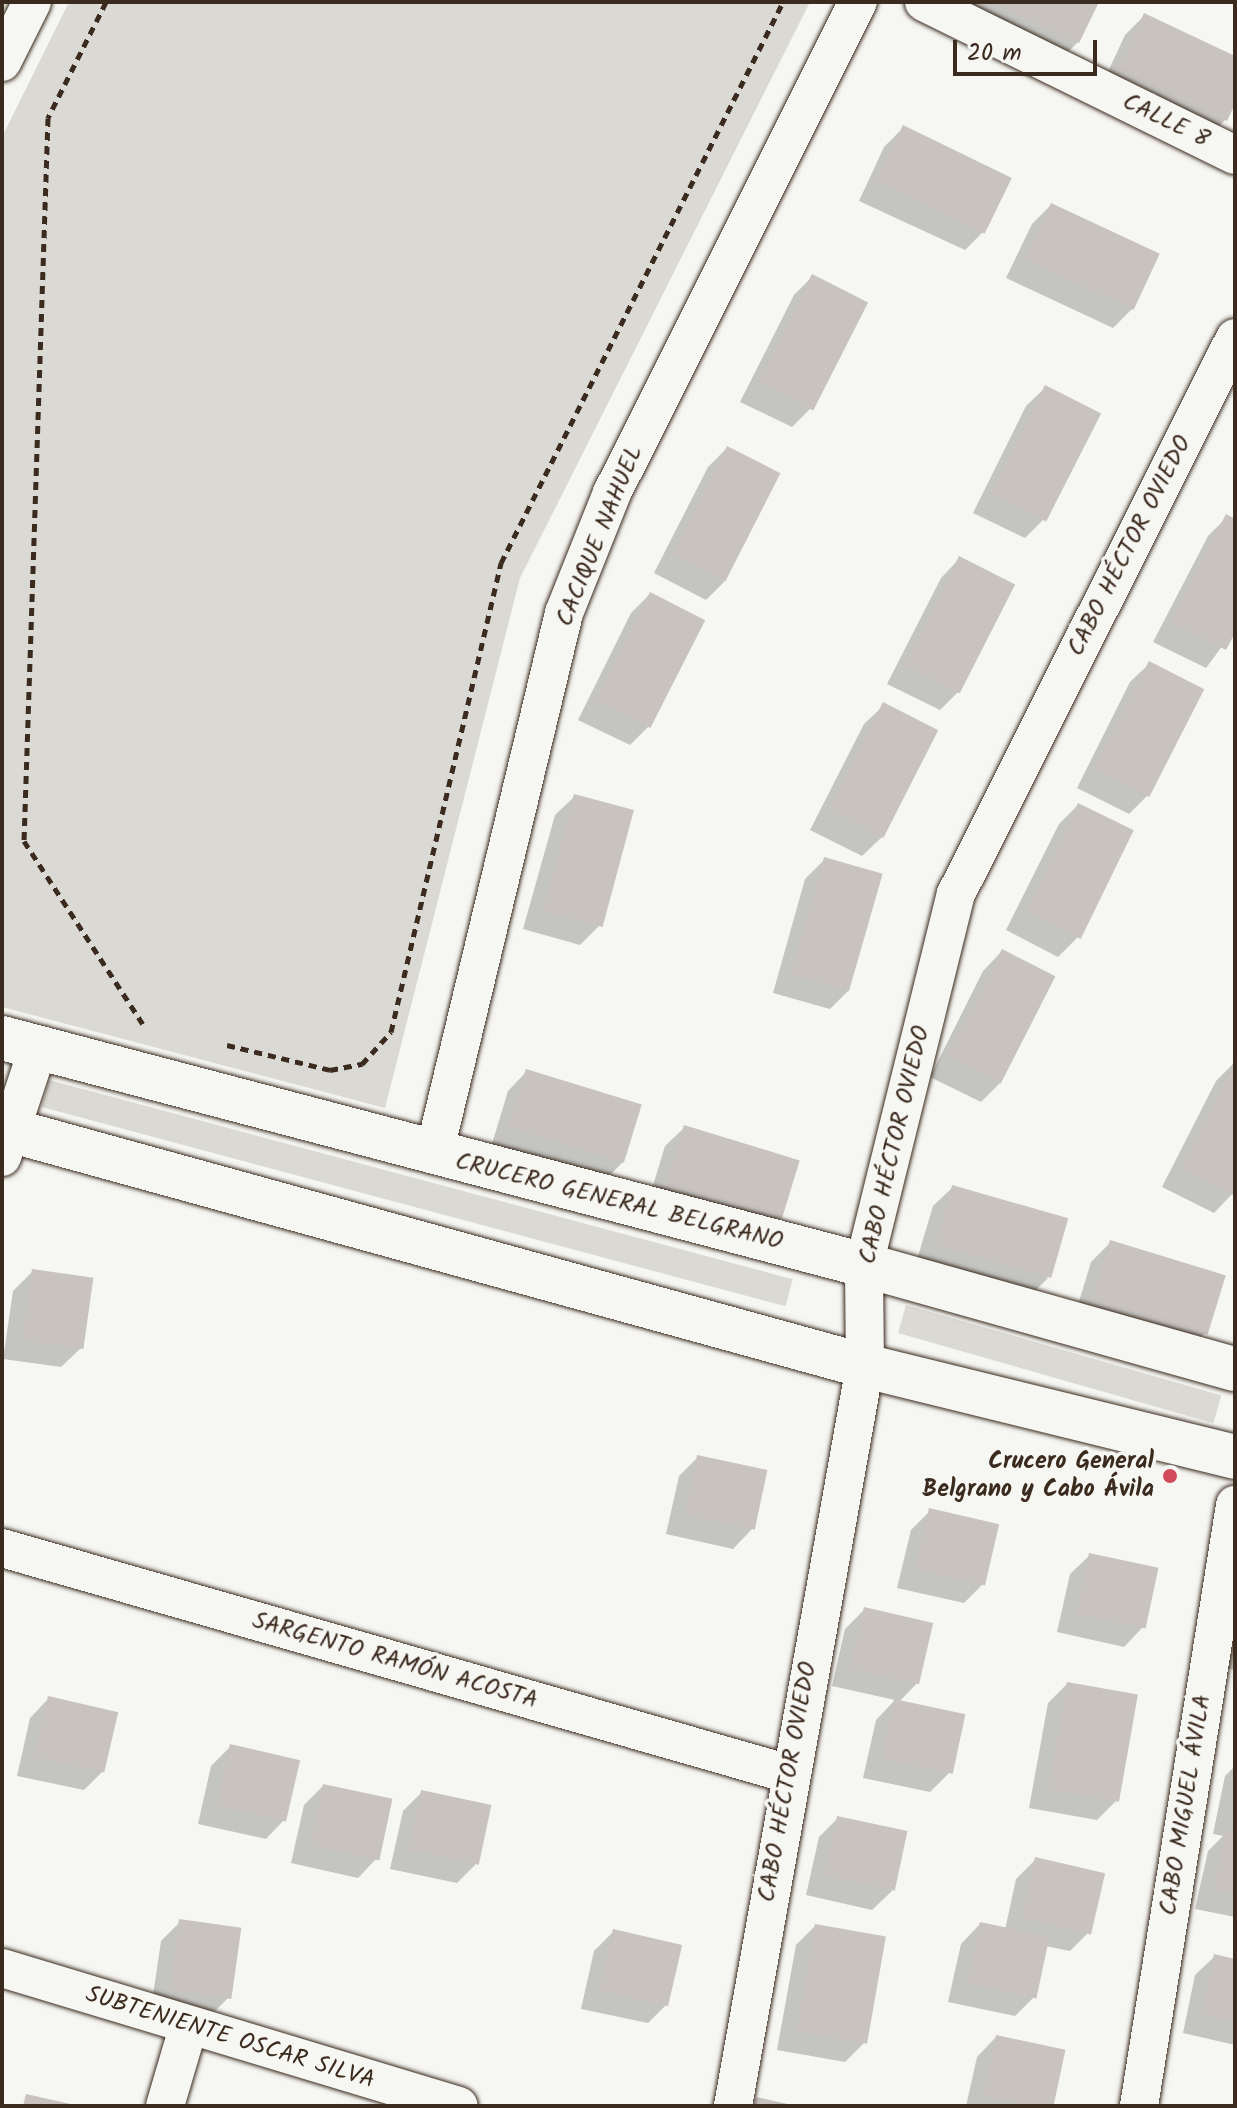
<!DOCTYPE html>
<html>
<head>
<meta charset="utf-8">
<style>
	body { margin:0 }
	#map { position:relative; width:1237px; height:2108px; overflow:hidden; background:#f6f6f2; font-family:Kalam,sans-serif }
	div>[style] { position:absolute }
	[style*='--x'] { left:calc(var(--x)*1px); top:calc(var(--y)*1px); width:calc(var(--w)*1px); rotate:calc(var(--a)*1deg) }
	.green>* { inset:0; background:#dad9d3; transform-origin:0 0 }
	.shadow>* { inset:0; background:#0003 }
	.building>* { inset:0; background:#c8c3be; transform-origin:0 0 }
	.path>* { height:5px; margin-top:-2.5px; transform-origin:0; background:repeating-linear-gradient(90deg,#3b2a1e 0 8px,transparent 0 14px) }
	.roads { filter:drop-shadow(0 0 2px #3b2a1e) drop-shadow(0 0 2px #3b2a1e) }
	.minor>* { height:38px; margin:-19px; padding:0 19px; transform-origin:19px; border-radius:19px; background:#f6f6f2 }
	.tertiary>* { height:44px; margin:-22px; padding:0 22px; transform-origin:22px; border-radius:22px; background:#f6f6f2 }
	.dots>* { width:22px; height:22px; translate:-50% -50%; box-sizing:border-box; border:4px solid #f6f6f2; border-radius:50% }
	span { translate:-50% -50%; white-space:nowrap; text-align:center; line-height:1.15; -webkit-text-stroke:7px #f6f6f2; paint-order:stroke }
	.street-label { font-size:24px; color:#3b2a1e }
	.poi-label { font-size:24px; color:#3b2a1e; font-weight:700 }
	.right { translate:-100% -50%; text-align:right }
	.frame { position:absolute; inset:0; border:4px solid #3b2a1e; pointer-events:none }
	.scale { position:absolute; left:953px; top:40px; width:144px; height:36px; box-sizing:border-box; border:4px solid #3b2a1e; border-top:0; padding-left:10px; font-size:24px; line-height:28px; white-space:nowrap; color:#3b2a1e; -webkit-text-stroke:6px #f6f6f2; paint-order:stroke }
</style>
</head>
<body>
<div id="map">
	<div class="green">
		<div style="clip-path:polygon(69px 2px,810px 2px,520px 578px,385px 1108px,2px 1007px,2px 137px)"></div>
		<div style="left:49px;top:1080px;width:770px;height:28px;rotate:15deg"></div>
		<div style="left:906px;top:1305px;width:328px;height:29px;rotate:16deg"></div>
	</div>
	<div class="shadow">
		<div style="clip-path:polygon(956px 2px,1096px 2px,1078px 42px,1059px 61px)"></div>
		<div style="clip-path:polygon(1144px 16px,1235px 58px,1235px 99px,1225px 120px,1206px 139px,1100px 89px,1125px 35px)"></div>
		<div style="clip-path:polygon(903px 128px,984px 231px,965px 250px,859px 201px,884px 147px)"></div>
		<div style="clip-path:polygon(1051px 205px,1132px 309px,1113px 328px,1006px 278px,1032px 224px)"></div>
		<div style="clip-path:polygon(813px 276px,865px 303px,811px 408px,792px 427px,740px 402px,794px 295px)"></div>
		<div style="clip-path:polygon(1046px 387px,1098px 414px,1044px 519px,1025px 538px,973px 513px,1026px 406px)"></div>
		<div style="clip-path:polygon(727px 448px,726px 580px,706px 600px,654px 573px,708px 467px)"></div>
		<div style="clip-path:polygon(1227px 517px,1235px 521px,1235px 629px,1206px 668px,1153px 642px,1208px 536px)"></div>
		<div style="clip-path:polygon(960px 558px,1012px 585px,959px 691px,940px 710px,887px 684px,941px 578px)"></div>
		<div style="clip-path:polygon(650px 594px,649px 726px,630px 745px,578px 720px,631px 613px)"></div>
		<div style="clip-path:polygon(1150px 663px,1202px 689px,1148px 795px,1129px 814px,1077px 788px,1130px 682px)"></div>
		<div style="clip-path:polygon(884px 705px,882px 837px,862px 856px,810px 830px,864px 724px)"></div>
		<div style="clip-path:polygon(575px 796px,599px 926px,580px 945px,523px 929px,555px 815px)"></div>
		<div style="clip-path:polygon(1078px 805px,1077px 938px,1058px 957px,1006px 930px,1059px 824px)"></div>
		<div style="clip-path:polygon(824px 860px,849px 990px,830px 1009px,773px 993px,805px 879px)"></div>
		<div style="clip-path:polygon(1002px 951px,1000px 1083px,981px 1102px,930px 1077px,983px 971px)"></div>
		<div style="clip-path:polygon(1235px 1062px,1235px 1191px,1214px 1213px,1162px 1187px,1216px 1081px)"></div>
		<div style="clip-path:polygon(527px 1071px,623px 1162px,603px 1182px,491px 1147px,508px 1091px)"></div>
		<div style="clip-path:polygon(685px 1127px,780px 1217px,761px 1236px,648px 1202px,665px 1146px)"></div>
		<div style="clip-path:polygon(953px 1187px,1048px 1278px,1029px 1297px,916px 1263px,933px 1206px)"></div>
		<div style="clip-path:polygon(1110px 1243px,1205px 1333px,1186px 1352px,1074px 1318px,1091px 1262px)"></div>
		<div style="clip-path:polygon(33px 1271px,81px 1348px,61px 1367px,3px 1359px,13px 1291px)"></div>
		<div style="clip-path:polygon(698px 1457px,752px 1529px,733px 1549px,666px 1534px,679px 1476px)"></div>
		<div style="clip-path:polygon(930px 1511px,984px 1583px,964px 1603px,897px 1588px,911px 1530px)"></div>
		<div style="clip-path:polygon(1090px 1555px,1143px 1627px,1124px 1647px,1057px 1632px,1070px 1574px)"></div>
		<div style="clip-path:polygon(865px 1609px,918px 1682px,899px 1702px,949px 1773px,930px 1792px,863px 1778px,876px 1720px,895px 1700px,832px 1686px,845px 1629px)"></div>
		<div style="clip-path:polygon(1235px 1621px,1235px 1670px,1224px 1668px)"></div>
		<div style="clip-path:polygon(1067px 1684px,1116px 1801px,1097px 1820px,1029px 1808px,1048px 1703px)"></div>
		<div style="clip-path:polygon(49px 1698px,103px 1771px,84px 1790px,17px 1776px,30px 1718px)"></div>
		<div style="clip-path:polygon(230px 1747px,285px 1819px,266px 1839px,198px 1824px,211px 1766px)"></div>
		<div style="clip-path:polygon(1235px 1766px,1235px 1917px,1195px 1909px,1208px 1851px,1223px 1836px,1213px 1834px,1225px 1776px)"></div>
		<div style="clip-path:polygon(323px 1786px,377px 1858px,358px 1878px,291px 1863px,304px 1805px)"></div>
		<div style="clip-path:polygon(422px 1792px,476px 1864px,457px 1883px,390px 1869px,403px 1811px)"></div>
		<div style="clip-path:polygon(838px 1818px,892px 1891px,872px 1910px,806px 1895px,819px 1837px)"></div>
		<div style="clip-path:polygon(1035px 1860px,1089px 1932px,1070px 1951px,1045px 1946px,1034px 1997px,1015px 2016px,948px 2002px,961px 1944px,980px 1924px,1005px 1930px,1016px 1879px)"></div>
		<div style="clip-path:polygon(180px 1922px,228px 1998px,209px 2017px,151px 2009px,161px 1941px)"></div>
		<div style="clip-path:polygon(815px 1926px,864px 2043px,845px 2062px,777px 2050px,796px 1945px)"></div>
		<div style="clip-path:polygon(614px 1931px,667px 2004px,648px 2023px,581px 2009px,594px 1951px)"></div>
		<div style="clip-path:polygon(1215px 1956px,1235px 1961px,1235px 2045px,1183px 2033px,1195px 1975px)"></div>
		<div style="clip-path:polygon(996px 2037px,1063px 2052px,1051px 2106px,966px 2106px,977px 2057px)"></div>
	</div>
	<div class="building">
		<div style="clip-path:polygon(991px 2px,1099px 2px,1079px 43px)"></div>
		<div style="clip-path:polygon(1144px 13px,1235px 56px,1235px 104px,1227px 121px,1118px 69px)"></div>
		<div style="left:903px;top:125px;width:121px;height:62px;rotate:26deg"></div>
		<div style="left:1051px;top:203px;width:120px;height:62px;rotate:25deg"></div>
		<div style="left:812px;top:274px;width:63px;height:121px;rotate:27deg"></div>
		<div style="left:1045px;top:385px;width:63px;height:121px;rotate:27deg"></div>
		<div style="left:727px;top:446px;width:60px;height:121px;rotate:27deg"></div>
		<div style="clip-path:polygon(1226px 514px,1235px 519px,1235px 633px,1226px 650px,1171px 622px)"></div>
		<div style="left:959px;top:556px;width:63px;height:122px;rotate:27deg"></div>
		<div style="left:650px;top:592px;width:62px;height:121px;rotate:27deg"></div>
		<div style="left:1149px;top:661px;width:62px;height:121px;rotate:27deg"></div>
		<div style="left:883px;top:702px;width:62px;height:121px;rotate:27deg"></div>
		<div style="left:574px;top:794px;width:62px;height:121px;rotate:15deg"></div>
		<div style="left:1078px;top:803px;width:62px;height:121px;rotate:26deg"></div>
		<div style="left:824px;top:857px;width:61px;height:122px;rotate:16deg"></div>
		<div style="left:1002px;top:949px;width:60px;height:121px;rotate:27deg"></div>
		<div style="clip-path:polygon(1235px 1059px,1235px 1196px,1180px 1168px)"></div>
		<div style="left:526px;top:1069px;width:121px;height:61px;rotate:17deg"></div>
		<div style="left:684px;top:1125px;width:121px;height:61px;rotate:17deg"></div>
		<div style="left:952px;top:1185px;width:121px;height:62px;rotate:16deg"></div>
		<div style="left:1110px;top:1240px;width:121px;height:62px;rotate:17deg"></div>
		<div style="left:32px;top:1269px;width:62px;height:72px;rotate:8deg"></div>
		<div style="left:697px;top:1455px;width:72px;height:61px;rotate:12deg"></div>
		<div style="left:929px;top:1508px;width:72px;height:63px;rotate:13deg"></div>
		<div style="left:1089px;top:1553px;width:71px;height:62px;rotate:12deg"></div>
		<div style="left:864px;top:1607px;width:71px;height:63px;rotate:13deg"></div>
		<div style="left:1067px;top:1682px;width:72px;height:109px;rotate:10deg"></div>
		<div style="left:48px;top:1696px;width:72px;height:62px;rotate:13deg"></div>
		<div style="left:894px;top:1699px;width:73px;height:61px;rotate:12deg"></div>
		<div style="left:230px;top:1744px;width:72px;height:63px;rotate:13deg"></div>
		<div style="left:323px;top:1784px;width:71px;height:63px;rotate:12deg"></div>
		<div style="left:421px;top:1790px;width:72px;height:61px;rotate:12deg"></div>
		<div style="left:837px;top:1816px;width:72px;height:61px;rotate:12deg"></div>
		<div style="clip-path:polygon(1226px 1829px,1235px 1831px,1235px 1895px,1213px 1890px)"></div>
		<div style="left:1035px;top:1857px;width:72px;height:63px;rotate:13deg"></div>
		<div style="left:179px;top:1919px;width:63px;height:72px;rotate:8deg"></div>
		<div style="left:980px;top:1922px;width:71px;height:63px;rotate:12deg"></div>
		<div style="left:815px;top:1924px;width:72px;height:109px;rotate:10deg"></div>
		<div style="left:613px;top:1929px;width:71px;height:63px;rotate:13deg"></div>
		<div style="clip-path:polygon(1214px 1954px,1235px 1959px,1235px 2022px,1201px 2015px)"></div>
		<div style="left:996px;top:2035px;width:71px;height:62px;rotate:12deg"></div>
		<div style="clip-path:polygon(26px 2094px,75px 2105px,75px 2106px,23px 2106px)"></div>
		<div style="clip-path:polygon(756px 2097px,792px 2105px,792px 2106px,754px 2106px)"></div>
	</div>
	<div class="path">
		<div style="--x:106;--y:2;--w:130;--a:116.6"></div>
		<div style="--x:48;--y:118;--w:723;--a:91.9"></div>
		<div style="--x:24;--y:841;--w:218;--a:57"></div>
		<div style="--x:227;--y:1045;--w:106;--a:13.6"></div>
		<div style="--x:330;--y:1070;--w:33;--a:-11"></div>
		<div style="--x:362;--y:1064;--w:43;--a:-47.8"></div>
		<div style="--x:391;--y:1032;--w:482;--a:-76.8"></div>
		<div style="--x:501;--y:563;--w:628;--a:-63.31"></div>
	</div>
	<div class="roads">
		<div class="minor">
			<div style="--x:924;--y:2;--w:347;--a:26.2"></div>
			<div style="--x:2;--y:62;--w:67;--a:-63.4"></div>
			<div style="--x:434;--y:1154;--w:556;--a:-76.49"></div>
			<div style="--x:564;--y:613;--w:129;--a:-68.2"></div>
			<div style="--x:612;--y:493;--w:549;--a:-63.39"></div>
			<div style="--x:2;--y:1157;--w:115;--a:-71.7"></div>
			<div style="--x:2;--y:1548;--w:819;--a:16.02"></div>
			<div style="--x:2;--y:1968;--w:477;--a:16.8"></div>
			<div style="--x:165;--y:2106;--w:81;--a:-73.6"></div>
			<div style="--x:733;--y:2106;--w:752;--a:-79.89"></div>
			<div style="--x:865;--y:1366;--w:101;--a:-90.6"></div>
			<div style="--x:864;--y:1265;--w:382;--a:-76.1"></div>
			<div style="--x:956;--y:894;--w:622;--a:-63.35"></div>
			<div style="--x:1139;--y:2106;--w:609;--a:-80.92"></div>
		</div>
		<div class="tertiary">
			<div style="--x:2;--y:1038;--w:891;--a:14.75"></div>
			<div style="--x:864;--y:1265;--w:385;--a:15.7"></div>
			<div style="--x:2;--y:1128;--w:895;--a:15.42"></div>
			<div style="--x:865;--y:1366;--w:381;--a:13.8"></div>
		</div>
	</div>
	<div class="dots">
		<div style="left:1170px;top:1476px;background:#d1495b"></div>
	</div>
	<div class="street-label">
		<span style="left:1166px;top:121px;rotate:26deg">CALLE 8</span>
		<span style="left:600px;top:536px;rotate:-68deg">CACIQUE NAHUEL</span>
		<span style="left:1130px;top:546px;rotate:-63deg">CABO HÉCTOR OVIEDO</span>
		<span style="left:895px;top:1145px;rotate:-77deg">CABO HÉCTOR OVIEDO</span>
		<span style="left:619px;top:1202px;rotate:14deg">CRUCERO GENERAL BELGRANO</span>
		<span style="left:395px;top:1661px;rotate:16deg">SARGENTO RAMÓN ACOSTA</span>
		<span style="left:788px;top:1782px;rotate:-80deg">CABO HÉCTOR OVIEDO</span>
		<span style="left:1186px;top:1805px;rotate:-81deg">CABO MIGUEL ÁVILA</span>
		<span style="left:230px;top:2038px;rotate:17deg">SUBTENIENTE OSCAR SILVA</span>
	</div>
	<div class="poi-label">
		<span class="right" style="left:1154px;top:1476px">Crucero General<br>Belgrano y Cabo Ávila</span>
	</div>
	<div class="frame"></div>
	<div class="scale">20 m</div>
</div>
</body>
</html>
